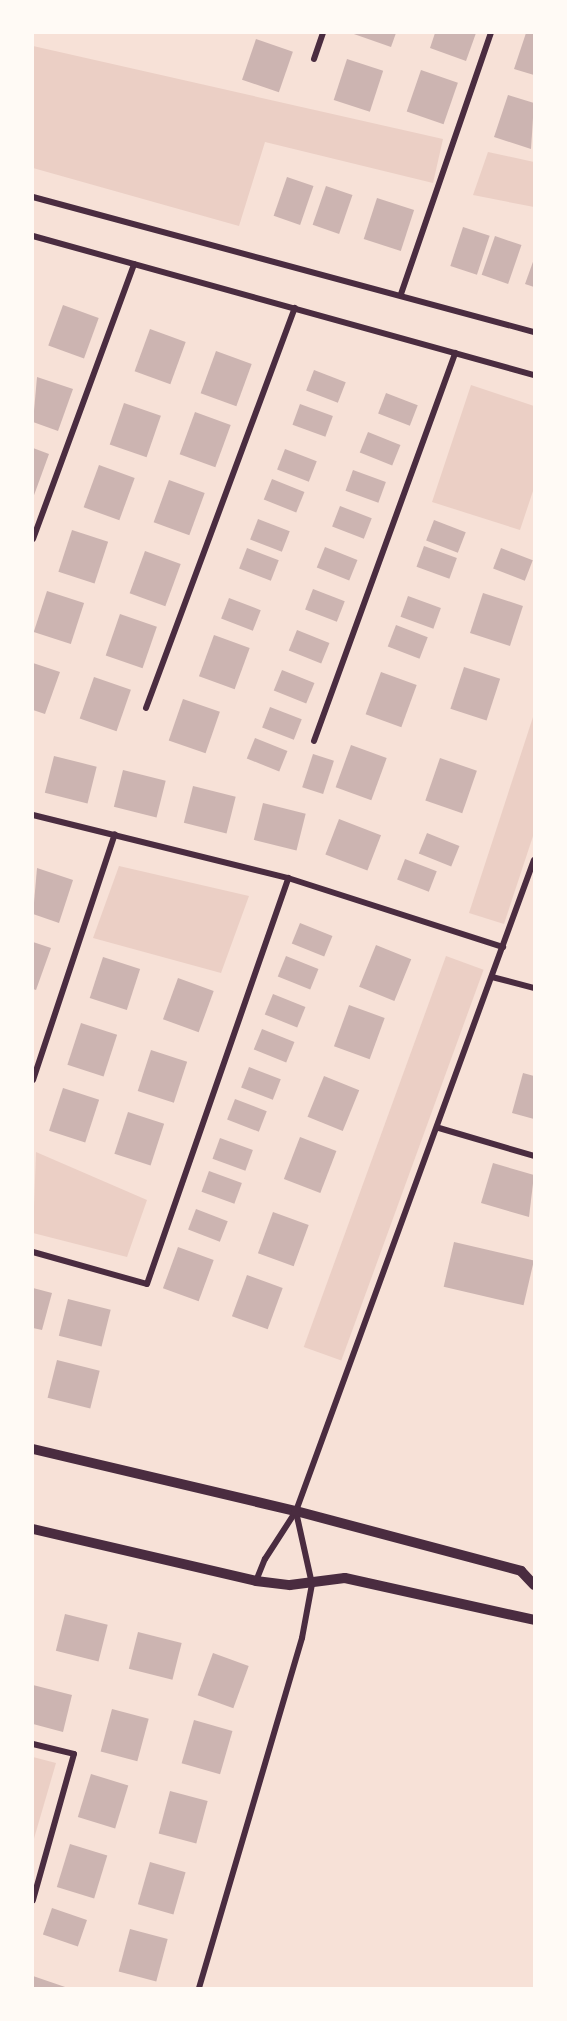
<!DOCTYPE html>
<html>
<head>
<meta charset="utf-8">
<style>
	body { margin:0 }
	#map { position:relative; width:567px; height:2021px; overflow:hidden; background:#f7e1d7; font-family:"Space Grotesk",sans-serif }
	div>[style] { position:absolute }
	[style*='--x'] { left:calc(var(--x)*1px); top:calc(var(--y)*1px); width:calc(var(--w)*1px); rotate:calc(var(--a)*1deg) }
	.green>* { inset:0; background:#ebcfc5; transform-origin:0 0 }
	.building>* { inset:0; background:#ccb4b1; transform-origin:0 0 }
	.minor>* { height:6px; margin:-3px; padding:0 3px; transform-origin:3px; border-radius:3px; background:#4a2c40 }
	.tertiary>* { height:10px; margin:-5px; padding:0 5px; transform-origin:5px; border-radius:5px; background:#4a2c40 }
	span { translate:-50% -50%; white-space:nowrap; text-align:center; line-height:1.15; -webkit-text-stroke:6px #fffaf5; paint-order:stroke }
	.frame { position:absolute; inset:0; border:34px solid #fffaf5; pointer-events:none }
</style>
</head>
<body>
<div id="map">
	<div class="green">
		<div style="clip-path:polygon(33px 46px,443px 139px,433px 183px,265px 142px,239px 226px,33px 168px)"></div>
		<div style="clip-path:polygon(488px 152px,534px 162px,534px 207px,473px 195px)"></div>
		<div style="clip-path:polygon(471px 385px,534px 406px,534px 488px,520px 530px,432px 502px)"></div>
		<div style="clip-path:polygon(534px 714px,534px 833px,504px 924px,469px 913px)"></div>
		<div style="clip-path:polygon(119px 866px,249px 896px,221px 973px,93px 938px)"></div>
		<div style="left:446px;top:956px;width:40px;height:416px;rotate:20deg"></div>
		<div style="clip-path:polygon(36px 1152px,147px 1200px,127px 1257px,33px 1233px)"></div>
		<div style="clip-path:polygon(33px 1757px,56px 1763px,33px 1842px)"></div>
	</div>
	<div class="building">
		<div style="clip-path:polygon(351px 33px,396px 33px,391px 47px)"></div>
		<div style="clip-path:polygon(435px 33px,476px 33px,466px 61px,430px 48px)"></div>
		<div style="clip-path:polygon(526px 33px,534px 33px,534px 75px,514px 69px)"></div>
		<div style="left:256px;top:39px;width:39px;height:43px;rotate:19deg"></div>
		<div style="left:347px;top:59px;width:38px;height:43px;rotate:18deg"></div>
		<div style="left:421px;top:70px;width:39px;height:44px;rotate:19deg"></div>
		<div style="clip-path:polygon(508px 95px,534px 103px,531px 149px,494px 137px)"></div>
		<div style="left:287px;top:177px;width:28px;height:41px;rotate:19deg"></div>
		<div style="left:326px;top:186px;width:28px;height:41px;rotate:19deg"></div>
		<div style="left:377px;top:198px;width:39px;height:43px;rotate:18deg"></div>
		<div style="left:463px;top:227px;width:28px;height:41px;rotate:18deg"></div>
		<div style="left:495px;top:236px;width:28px;height:41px;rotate:19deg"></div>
		<div style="clip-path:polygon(534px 259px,534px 287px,525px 284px)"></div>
		<div style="left:63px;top:305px;width:38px;height:43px;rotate:20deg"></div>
		<div style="left:150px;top:329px;width:38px;height:45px;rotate:20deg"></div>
		<div style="left:216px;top:351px;width:38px;height:45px;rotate:20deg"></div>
		<div style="left:314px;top:370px;width:34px;height:22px;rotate:21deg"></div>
		<div style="clip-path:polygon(37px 377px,73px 389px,58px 431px,33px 422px)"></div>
		<div style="left:386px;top:393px;width:34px;height:22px;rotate:21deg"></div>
		<div style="left:124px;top:403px;width:39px;height:44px;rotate:19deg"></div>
		<div style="left:300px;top:404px;width:35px;height:22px;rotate:20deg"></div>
		<div style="left:195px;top:412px;width:38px;height:45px;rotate:20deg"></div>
		<div style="left:368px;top:432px;width:35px;height:22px;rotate:22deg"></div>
		<div style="clip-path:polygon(33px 448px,49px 454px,33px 498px)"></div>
		<div style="left:285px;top:449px;width:34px;height:22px;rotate:21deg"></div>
		<div style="left:99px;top:465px;width:38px;height:45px;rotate:20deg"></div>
		<div style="left:353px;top:470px;width:35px;height:22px;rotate:20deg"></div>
		<div style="left:272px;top:479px;width:35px;height:22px;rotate:22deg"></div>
		<div style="left:169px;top:480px;width:38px;height:45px;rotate:20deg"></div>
		<div style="left:340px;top:506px;width:34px;height:22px;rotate:21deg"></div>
		<div style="left:258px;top:519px;width:34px;height:22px;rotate:21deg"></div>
		<div style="left:434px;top:520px;width:34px;height:22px;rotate:21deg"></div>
		<div style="left:72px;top:530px;width:38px;height:44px;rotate:18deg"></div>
		<div style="left:424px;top:546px;width:35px;height:22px;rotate:20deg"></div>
		<div style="left:325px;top:547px;width:35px;height:22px;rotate:22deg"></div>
		<div style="left:247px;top:548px;width:34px;height:22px;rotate:21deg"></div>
		<div style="left:501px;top:548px;width:34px;height:22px;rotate:21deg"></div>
		<div style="left:145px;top:551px;width:38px;height:45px;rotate:20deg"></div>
		<div style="left:313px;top:589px;width:34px;height:22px;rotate:21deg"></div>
		<div style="left:47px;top:591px;width:39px;height:43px;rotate:18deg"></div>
		<div style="left:483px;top:593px;width:42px;height:42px;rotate:18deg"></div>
		<div style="left:408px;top:596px;width:35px;height:22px;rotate:20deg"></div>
		<div style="left:229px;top:598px;width:34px;height:22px;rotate:21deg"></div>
		<div style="left:120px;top:614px;width:39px;height:44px;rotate:19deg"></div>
		<div style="left:396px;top:625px;width:34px;height:23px;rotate:21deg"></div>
		<div style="left:297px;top:630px;width:35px;height:22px;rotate:22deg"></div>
		<div style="left:214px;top:635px;width:38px;height:44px;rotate:20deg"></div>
		<div style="clip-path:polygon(33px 663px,60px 672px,45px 714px,33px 710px)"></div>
		<div style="left:464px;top:667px;width:38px;height:44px;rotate:18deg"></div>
		<div style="left:282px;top:670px;width:35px;height:22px;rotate:22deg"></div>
		<div style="left:381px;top:672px;width:38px;height:45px;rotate:20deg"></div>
		<div style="left:94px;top:677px;width:39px;height:44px;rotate:19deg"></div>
		<div style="left:183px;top:699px;width:39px;height:44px;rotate:19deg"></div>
		<div style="left:270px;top:707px;width:34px;height:22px;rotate:21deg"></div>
		<div style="left:255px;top:738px;width:35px;height:22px;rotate:22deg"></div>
		<div style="left:351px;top:745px;width:38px;height:45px;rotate:20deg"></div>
		<div style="left:313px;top:754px;width:22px;height:35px;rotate:18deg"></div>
		<div style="left:54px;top:756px;width:44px;height:38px;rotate:14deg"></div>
		<div style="left:440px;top:758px;width:39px;height:45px;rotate:19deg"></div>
		<div style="left:123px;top:770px;width:44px;height:38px;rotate:14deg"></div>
		<div style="left:193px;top:786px;width:44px;height:38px;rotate:14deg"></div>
		<div style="left:263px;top:803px;width:44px;height:38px;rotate:14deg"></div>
		<div style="left:339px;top:819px;width:45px;height:38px;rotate:21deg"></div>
		<div style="left:427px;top:833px;width:35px;height:22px;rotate:22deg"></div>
		<div style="left:405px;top:859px;width:34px;height:22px;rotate:21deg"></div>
		<div style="clip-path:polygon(37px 868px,73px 880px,59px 923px,33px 914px)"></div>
		<div style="left:300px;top:923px;width:35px;height:22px;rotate:22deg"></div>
		<div style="clip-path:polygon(33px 942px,51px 948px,36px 990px,33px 989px)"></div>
		<div style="left:376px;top:945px;width:38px;height:45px;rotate:22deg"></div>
		<div style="left:286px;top:956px;width:35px;height:22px;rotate:22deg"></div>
		<div style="left:103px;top:957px;width:39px;height:43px;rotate:18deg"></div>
		<div style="left:178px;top:978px;width:38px;height:44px;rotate:20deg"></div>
		<div style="left:273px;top:994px;width:35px;height:22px;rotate:22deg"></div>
		<div style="left:349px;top:1005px;width:38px;height:44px;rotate:20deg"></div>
		<div style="left:81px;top:1023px;width:38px;height:44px;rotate:18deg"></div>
		<div style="left:262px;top:1029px;width:35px;height:22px;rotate:22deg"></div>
		<div style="left:151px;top:1050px;width:38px;height:43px;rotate:18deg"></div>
		<div style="left:249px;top:1067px;width:34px;height:22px;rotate:21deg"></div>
		<div style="clip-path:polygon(523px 1073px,534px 1076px,534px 1119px,512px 1113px)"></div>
		<div style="left:324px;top:1076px;width:38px;height:44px;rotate:22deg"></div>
		<div style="left:63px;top:1088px;width:38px;height:45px;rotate:18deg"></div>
		<div style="left:235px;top:1099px;width:34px;height:22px;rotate:21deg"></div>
		<div style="left:128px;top:1112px;width:38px;height:44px;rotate:18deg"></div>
		<div style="left:300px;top:1137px;width:39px;height:45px;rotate:21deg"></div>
		<div style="left:220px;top:1138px;width:35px;height:22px;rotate:20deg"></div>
		<div style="clip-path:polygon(493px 1163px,534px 1175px,529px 1217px,481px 1203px)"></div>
		<div style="left:209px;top:1171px;width:35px;height:22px;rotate:20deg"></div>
		<div style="left:196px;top:1209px;width:34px;height:22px;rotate:21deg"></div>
		<div style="left:273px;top:1212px;width:38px;height:44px;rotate:20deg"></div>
		<div style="left:454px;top:1242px;width:82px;height:46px;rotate:13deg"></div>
		<div style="left:178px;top:1247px;width:38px;height:44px;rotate:20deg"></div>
		<div style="left:247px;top:1275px;width:38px;height:44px;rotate:20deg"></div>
		<div style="clip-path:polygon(33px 1288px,52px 1293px,42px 1330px,33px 1328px)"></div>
		<div style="left:68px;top:1299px;width:44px;height:38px;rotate:14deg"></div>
		<div style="left:57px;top:1360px;width:44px;height:39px;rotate:14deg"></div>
		<div style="left:65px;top:1614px;width:44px;height:38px;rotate:14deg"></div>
		<div style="left:138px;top:1632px;width:45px;height:38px;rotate:14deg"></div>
		<div style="left:213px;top:1653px;width:38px;height:45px;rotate:20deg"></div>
		<div style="clip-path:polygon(33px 1685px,72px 1695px,63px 1732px,33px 1724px)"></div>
		<div style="left:112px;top:1709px;width:38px;height:44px;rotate:15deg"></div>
		<div style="left:194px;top:1720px;width:40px;height:45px;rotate:16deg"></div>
		<div style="left:91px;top:1774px;width:39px;height:45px;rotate:17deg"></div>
		<div style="left:170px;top:1791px;width:39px;height:44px;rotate:15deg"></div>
		<div style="left:70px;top:1844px;width:39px;height:45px;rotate:17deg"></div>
		<div style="left:150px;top:1862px;width:37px;height:44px;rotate:16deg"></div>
		<div style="left:52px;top:1908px;width:37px;height:28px;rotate:19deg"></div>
		<div style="left:130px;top:1929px;width:39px;height:44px;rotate:15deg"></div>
		<div style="clip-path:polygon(33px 1976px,68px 1988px,33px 1988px)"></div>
	</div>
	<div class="minor">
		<div style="--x:314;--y:59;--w:28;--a:-71"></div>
		<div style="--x:33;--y:197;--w:519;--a:15.08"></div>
		<div style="--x:33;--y:236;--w:520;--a:15.51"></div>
		<div style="--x:401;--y:294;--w:276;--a:-71"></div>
		<div style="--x:33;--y:539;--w:293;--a:-69.8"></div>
		<div style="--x:146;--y:708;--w:427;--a:-69.6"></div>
		<div style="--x:314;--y:741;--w:413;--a:-70"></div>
		<div style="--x:33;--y:815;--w:263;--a:13.9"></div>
		<div style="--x:288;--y:878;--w:226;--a:17.8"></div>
		<div style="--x:492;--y:977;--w:43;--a:14.7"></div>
		<div style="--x:33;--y:1080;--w:259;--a:-71.6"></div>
		<div style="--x:439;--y:1128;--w:99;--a:16.4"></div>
		<div style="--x:33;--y:1252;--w:118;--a:15.7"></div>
		<div style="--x:147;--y:1284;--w:430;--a:-70.8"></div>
		<div style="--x:256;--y:1581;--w:24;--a:-68"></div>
		<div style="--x:265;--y:1559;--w:57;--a:-57.1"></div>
		<div style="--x:296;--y:1511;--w:693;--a:-69.92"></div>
		<div style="--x:33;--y:1744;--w:42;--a:13.7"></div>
		<div style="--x:74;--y:1754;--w:152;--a:105.7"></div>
		<div style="--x:199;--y:1988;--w:365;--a:-73.6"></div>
		<div style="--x:302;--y:1638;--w:55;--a:-79.5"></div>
		<div style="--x:312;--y:1584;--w:74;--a:-102.5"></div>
	</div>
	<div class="tertiary">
		<div style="--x:33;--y:1449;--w:270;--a:13.3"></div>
		<div style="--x:296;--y:1511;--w:233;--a:14.9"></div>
		<div style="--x:521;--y:1571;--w:19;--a:47"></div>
		<div style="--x:33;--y:1529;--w:229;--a:13.1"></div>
		<div style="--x:256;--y:1581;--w:34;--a:7"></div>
		<div style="--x:290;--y:1585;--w:55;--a:-7.3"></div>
		<div style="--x:345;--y:1578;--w:194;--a:12.5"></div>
	</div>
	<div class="frame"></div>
</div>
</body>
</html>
